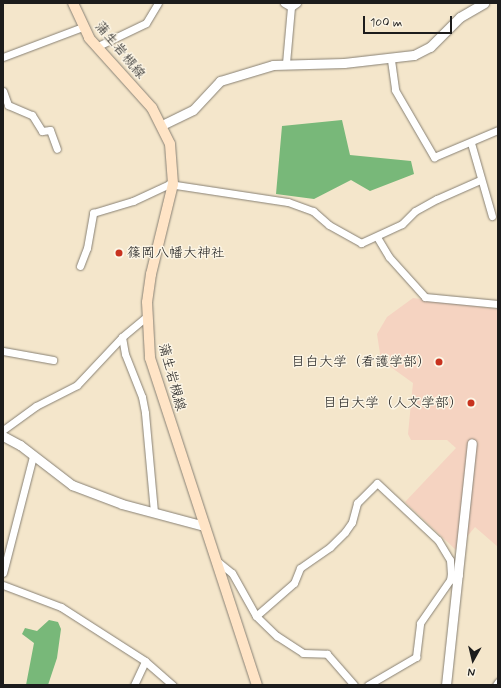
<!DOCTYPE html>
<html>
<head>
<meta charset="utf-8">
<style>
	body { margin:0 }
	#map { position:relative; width:501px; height:688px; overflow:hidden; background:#f4e6cb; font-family:Mynerve,"Klee One",sans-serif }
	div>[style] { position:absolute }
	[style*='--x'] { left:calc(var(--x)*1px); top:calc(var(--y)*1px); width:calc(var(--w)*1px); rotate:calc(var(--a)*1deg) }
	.built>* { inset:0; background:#f5d3c1 }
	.forest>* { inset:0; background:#78b879 }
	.roads { filter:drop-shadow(0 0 1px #888174) drop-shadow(0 0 1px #888174) }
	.minor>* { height:7px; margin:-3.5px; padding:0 3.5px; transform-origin:3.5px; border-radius:3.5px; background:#fff }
	.tertiary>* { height:9px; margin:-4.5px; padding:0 4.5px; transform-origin:4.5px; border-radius:4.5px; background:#fff }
	.secondary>* { height:10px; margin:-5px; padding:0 5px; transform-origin:5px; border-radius:5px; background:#ffe4c6 }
	.dots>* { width:11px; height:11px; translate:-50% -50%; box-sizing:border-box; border:2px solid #fcf5e5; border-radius:50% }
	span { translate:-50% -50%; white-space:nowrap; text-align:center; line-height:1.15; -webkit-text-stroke:3px #fcf5e5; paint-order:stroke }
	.street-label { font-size:14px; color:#1c1c1c }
	.poi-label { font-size:14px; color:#1c1c1c }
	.left { translate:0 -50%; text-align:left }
	.right { translate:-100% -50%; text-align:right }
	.frame { position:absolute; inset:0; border:4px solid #1c1c1c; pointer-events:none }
	.north { position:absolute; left:453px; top:640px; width:40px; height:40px; -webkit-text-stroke:3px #fcf5e5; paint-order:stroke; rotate:188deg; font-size:11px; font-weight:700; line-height:16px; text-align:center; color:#1c1c1c }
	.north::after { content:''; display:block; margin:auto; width:14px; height:18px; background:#1c1c1c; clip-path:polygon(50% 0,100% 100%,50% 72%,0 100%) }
	.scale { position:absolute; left:363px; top:16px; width:89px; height:18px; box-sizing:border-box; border:2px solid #1c1c1c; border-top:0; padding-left:5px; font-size:12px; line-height:14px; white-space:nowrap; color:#1c1c1c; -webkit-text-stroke:3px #fcf5e5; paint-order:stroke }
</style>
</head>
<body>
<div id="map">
	<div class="built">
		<div style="clip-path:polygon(413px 298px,498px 309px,498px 547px,475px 527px,456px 550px,405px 502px,456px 448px,447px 440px,411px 440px,408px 434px,413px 383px,381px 360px,377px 334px,387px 317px)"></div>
	</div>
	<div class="forest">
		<div style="clip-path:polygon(342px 120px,350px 155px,411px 161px,414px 174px,370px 191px,351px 180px,314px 199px,276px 194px,282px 126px)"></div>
		<div style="clip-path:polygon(49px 620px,58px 622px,61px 629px,57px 658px,48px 685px,26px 685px,34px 643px,22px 634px,25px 628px,37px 631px)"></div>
	</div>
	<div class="roads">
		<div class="minor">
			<div style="--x:284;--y:3;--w:8;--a:30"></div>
			<div style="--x:96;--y:47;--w:55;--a:-25.6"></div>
			<div style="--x:146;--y:23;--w:23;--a:-59"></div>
			<div style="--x:3;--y:57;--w:85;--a:-20.6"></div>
			<div style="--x:391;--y:60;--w:30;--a:82"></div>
			<div style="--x:395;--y:90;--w:78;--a:59.8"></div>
			<div style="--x:434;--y:157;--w:69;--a:-22.9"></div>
			<div style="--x:286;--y:63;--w:56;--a:-84.9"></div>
			<div style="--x:291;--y:7;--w:7;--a:-34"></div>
			<div style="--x:3;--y:91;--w:15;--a:70"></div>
			<div style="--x:8;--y:105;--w:26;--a:23"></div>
			<div style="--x:32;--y:115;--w:19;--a:58"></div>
			<div style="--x:42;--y:131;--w:8;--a:-7"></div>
			<div style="--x:50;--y:130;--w:20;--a:70"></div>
			<div style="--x:471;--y:143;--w:76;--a:74"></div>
			<div style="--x:377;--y:237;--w:23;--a:59"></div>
			<div style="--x:389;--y:257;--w:54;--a:48"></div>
			<div style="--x:425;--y:297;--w:73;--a:5.5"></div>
			<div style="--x:80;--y:266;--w:19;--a:-69"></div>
			<div style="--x:87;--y:248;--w:36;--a:-80"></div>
			<div style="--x:93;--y:213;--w:42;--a:-16.7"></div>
			<div style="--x:133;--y:201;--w:40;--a:-25"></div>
			<div style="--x:169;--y:184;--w:120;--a:8.6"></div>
			<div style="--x:288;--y:202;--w:27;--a:20"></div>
			<div style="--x:313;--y:211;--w:21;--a:41"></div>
			<div style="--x:329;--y:225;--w:37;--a:29"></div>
			<div style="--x:361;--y:243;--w:45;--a:-24.9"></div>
			<div style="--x:402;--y:224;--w:18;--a:-45"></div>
			<div style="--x:415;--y:211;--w:25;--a:-29"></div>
			<div style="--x:437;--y:199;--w:47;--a:-23.8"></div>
			<div style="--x:122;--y:337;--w:17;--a:80"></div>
			<div style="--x:125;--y:354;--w:46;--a:68.4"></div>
			<div style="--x:142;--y:397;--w:16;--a:79"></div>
			<div style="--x:145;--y:413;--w:99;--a:84.8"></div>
			<div style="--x:3;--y:351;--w:51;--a:10.2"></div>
			<div style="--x:3;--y:430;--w:41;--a:-36"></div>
			<div style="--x:36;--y:406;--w:46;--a:-27.1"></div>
			<div style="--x:77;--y:385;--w:66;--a:-46.8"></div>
			<div style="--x:122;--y:337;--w:31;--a:-40"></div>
			<div style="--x:217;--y:561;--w:19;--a:39"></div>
			<div style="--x:232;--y:573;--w:49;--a:60.8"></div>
			<div style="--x:256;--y:616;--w:29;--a:44"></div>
			<div style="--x:277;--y:636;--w:31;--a:33"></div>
			<div style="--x:303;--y:653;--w:24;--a:2"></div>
			<div style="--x:327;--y:654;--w:41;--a:48.9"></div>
			<div style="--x:3;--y:573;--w:121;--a:-75.6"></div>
			<div style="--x:3;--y:585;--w:62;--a:20.8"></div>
			<div style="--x:61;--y:607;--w:100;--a:32.7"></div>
			<div style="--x:145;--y:661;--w:37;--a:41"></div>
			<div style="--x:256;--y:616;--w:50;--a:-41"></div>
			<div style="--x:294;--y:583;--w:16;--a:-68"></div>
			<div style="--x:300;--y:568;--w:37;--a:-35"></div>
			<div style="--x:330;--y:547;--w:21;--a:-45"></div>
			<div style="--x:345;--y:532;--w:12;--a:-55"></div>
			<div style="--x:352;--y:522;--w:20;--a:-75"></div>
			<div style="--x:357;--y:503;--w:28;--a:-45"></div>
			<div style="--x:377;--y:483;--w:83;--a:43.1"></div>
			<div style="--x:438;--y:540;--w:23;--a:59"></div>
			<div style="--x:450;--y:560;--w:14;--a:86"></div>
			<div style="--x:451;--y:574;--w:8;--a:7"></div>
			<div style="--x:134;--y:685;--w:26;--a:-65"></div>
			<div style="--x:368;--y:685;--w:56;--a:-30.3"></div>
			<div style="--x:416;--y:657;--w:34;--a:-83"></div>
			<div style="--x:420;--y:623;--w:52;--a:-55.1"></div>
			<div style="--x:450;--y:580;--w:6;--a:-81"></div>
			<div style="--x:496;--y:685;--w:4;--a:-56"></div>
		</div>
		<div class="tertiary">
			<div style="--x:162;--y:125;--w:34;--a:-26"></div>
			<div style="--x:193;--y:110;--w:40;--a:-47"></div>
			<div style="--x:220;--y:81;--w:55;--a:-16.8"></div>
			<div style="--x:273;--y:65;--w:71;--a:-1.6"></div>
			<div style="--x:344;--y:63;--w:70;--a:-6.5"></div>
			<div style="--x:414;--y:55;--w:18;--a:-27"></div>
			<div style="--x:430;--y:47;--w:42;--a:-45"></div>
			<div style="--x:460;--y:17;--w:28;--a:-30"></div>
			<div style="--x:3;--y:436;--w:19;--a:28"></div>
			<div style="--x:20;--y:445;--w:66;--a:37.6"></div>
			<div style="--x:72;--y:485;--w:53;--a:20.8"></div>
			<div style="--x:122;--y:504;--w:85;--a:15"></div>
			<div style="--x:446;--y:685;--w:243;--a:-83.9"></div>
		</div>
		<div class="secondary">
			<div style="--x:73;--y:3;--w:38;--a:65"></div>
			<div style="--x:89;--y:38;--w:94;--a:48"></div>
			<div style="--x:152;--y:108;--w:40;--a:63.4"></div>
			<div style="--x:170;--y:144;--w:40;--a:85.7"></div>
			<div style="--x:173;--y:184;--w:93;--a:103.7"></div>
			<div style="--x:151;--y:274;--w:28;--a:98"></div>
			<div style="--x:147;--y:302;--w:56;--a:86.9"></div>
			<div style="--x:150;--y:358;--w:344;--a:71.9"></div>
		</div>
	</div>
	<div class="dots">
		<div style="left:119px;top:253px;background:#c8321e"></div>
		<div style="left:439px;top:362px;background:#c8321e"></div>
		<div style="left:471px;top:403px;background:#c8321e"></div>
	</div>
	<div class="street-label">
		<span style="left:120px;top:50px;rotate:50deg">蒲生岩槻線</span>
		<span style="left:172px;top:377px;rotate:75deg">蒲生岩槻線</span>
	</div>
	<div class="poi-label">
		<span class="left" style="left:127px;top:253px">篠岡八幡大神社</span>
		<span class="right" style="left:431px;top:362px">目白大学（看護学部）</span>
		<span class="right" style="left:463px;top:403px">目白大学（人文学部）</span>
	</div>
	<div class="frame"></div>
	<div class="north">N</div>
	<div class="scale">100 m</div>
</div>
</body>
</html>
